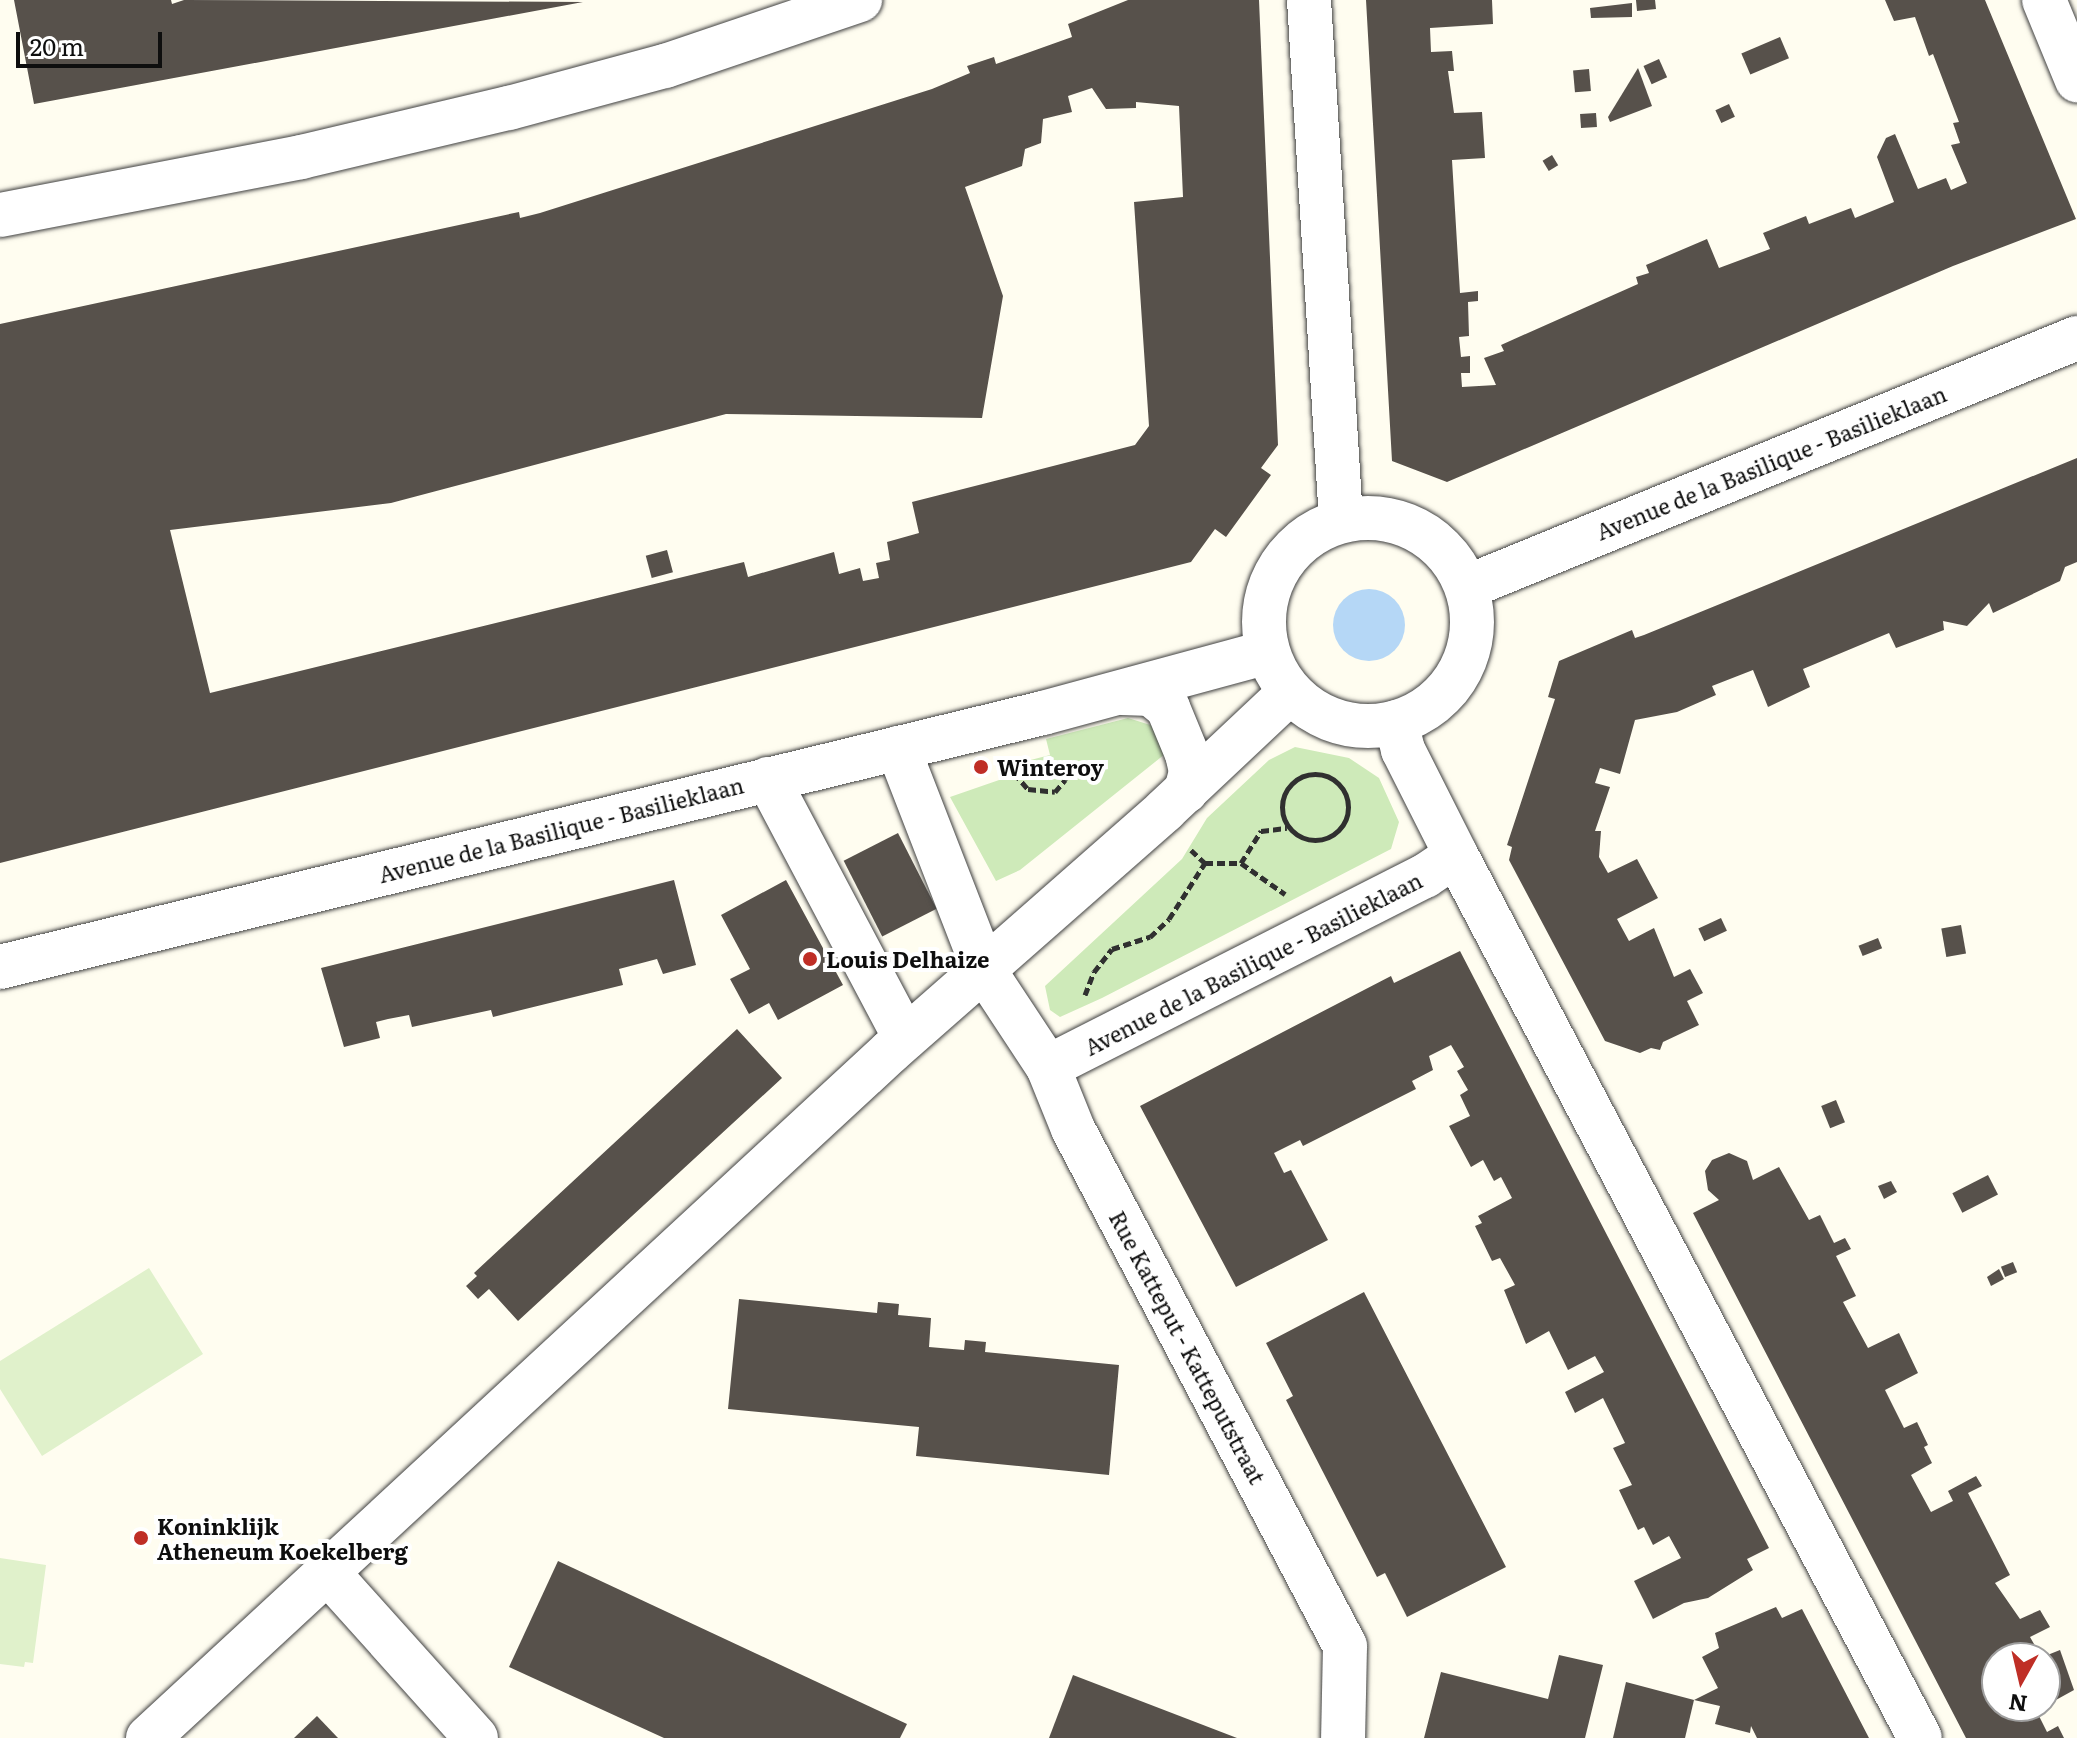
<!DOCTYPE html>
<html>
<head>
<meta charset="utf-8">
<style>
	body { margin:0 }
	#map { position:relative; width:2077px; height:1738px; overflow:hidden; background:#fffdf0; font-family:Literata,serif }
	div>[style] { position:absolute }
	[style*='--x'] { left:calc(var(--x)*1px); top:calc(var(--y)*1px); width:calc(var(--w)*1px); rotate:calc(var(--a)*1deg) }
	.green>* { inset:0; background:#ceeab9 }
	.pitch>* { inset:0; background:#e0f1cb }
	.water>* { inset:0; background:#b5d7f6 }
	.round { border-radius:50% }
	.building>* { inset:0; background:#57514b; transform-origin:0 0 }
	.path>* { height:5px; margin-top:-2.5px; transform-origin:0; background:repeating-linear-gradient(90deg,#303030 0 8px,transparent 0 12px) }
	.path>.ring { margin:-2.5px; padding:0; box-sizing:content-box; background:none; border:5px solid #303030; border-radius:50% }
	.roads { filter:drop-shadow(0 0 2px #414141) drop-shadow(0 0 2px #414141) }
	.minor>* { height:44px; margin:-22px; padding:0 22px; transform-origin:22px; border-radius:22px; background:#fff }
	.minor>.ring { margin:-22px; padding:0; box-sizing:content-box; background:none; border:44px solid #fff; border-radius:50% }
	.dots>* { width:22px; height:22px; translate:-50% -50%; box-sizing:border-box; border:4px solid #fff; border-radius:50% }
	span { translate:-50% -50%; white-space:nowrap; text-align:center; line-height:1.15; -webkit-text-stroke:8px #fff; paint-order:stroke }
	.street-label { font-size:22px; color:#0e0e0e }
	.poi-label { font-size:22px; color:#0e0e0e; font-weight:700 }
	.left { translate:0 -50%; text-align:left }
	.north { position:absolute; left:1981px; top:1642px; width:80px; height:80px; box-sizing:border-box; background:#fff; border:2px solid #9f9f9f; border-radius:50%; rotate:188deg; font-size:22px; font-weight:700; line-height:32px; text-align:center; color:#0e0e0e }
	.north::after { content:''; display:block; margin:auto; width:28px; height:36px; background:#bf2e26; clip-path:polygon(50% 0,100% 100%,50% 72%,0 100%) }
	.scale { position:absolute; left:16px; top:32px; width:146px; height:36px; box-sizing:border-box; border:4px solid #0e0e0e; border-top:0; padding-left:10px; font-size:24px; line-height:28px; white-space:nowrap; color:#0e0e0e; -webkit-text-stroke:6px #fff; paint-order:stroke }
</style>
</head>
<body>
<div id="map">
	<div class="green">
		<div style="clip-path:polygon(1128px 718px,1160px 728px,1170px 750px,1020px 870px,996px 881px,950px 797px,1002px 779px,999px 768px,1050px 755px,1046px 739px)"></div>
		<div style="clip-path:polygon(1295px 747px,1349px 758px,1379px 778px,1399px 822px,1391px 849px,1102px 998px,1060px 1017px,1050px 1010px,1045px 986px,1182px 859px,1207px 818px,1269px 760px)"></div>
	</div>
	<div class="pitch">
		<div style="clip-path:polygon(149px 1268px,203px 1354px,42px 1456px,0 1389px,0 1361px)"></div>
		<div style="clip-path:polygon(0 1558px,46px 1565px,33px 1663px,25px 1662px,24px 1667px,0 1664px)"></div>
	</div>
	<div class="water">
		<div class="round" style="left:1333px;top:589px;width:72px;height:72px"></div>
	</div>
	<div class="building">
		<div style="clip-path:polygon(14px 0,171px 0,172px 4px,184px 0,583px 2px,34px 104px)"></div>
		<div style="clip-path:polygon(evenodd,1128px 0,1259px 0,1278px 445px,1261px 468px,1271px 475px,1226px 537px,1215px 529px,1191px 562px,0 863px,0 324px,519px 212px,520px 218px,540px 213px,932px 89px,970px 73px,967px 66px,994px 57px,996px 64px,1072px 37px,1068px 24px,1128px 0,1092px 88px,1106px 109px,1136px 108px,1136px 102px,1179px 106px,1183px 197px,1134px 202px,1149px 426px,1135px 445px,912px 502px,919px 533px,887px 542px,890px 560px,876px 563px,879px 578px,863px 581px,860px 568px,839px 574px,834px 552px,748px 577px,744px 562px,210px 693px,170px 530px,391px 503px,726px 414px,982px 418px,1003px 296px,965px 187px,1022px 166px,1025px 149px,1041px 143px,1043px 119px,1072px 112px,1068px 96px,1092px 88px)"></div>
		<div style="clip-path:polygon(1366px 0,1492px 0,1493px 24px,1430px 28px,1431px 52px,1452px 51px,1454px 71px,1448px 71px,1454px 113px,1482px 112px,1485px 158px,1452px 160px,1460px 293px,1478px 291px,1478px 301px,1468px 302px,1469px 336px,1459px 337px,1461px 357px,1470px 356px,1470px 373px,1461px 373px,1462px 387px,1496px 385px,1484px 358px,1504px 351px,1501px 345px,1638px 284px,1636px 277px,1649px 273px,1646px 265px,1707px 239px,1719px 268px,1770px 249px,1763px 233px,1806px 216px,1809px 224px,1851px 208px,1855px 218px,1894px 202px,1877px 157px,1886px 138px,1895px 134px,1918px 189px,1946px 178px,1951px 190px,1967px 183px,1951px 145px,1960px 143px,1953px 123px,1959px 122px,1933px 54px,1929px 56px,1915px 17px,1894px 21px,1885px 0,1985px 0,2076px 219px,1953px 266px,1447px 482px,1392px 461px)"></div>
		<div style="clip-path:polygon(1636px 0,1655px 0,1656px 9px,1637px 11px)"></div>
		<div style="clip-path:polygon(1632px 3px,1632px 17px,1591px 18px,1590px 8px)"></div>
		<div style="left:1780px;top:37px;width:23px;height:42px;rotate:67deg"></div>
		<div style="left:1659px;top:59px;width:20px;height:17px;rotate:66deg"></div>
		<div style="clip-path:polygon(1638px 68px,1652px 106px,1610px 122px,1608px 117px)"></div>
		<div style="left:1589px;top:69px;width:22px;height:16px;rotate:85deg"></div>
		<div style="left:1729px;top:104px;width:14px;height:15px;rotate:65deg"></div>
		<div style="left:1596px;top:113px;width:14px;height:16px;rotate:86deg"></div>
		<div style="left:1552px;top:155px;width:12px;height:11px;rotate:59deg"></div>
		<div style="clip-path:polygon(2077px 458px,2077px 562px,2065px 567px,2060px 581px,1993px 613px,1989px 603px,1967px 626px,1943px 621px,1944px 630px,1896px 648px,1889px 633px,1803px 669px,1810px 687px,1768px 707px,1753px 670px,1712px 686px,1716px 695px,1677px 712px,1635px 720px,1620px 774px,1600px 768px,1595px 783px,1610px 787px,1595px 831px,1601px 831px,1599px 857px,1608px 873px,1637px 859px,1658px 898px,1617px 919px,1629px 941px,1654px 928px,1674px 977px,1690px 969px,1703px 993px,1687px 1001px,1699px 1025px,1663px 1042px,1660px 1050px,1651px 1048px,1640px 1053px,1605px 1041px,1509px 860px,1512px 847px,1507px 845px,1555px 699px,1548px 697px,1559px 661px,1632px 630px,1635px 638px,1644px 635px)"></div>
		<div style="left:667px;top:550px;width:23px;height:22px;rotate:75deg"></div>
		<div style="left:898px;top:833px;width:85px;height:61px;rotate:63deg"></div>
		<div style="clip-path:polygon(674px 880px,696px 965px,663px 974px,657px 959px,619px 969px,623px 985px,493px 1017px,491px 1010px,412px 1027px,409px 1015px,388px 1019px,376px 1022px,380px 1038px,344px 1047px,321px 968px)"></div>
		<div style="clip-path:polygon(786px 880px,843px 985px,778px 1020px,769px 1003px,749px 1014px,730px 979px,750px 969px,721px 915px)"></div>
		<div style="left:1721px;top:918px;width:14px;height:25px;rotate:65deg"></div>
		<div style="left:1961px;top:925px;width:29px;height:20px;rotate:80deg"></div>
		<div style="left:1878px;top:938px;width:11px;height:21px;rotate:68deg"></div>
		<div style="clip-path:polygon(1460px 951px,1769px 1548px,1747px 1559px,1753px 1570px,1708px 1598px,1684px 1603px,1653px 1619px,1634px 1581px,1681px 1558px,1669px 1536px,1653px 1545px,1644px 1527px,1638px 1530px,1619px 1490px,1632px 1485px,1613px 1448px,1625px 1443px,1603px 1398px,1575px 1413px,1565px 1392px,1604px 1372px,1595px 1356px,1568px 1370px,1549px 1331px,1526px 1344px,1504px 1290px,1515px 1285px,1500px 1258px,1492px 1261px,1475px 1226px,1482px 1223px,1478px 1216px,1512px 1198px,1501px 1177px,1494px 1181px,1483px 1160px,1471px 1167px,1449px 1126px,1470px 1116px,1460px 1095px,1468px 1090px,1457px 1071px,1464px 1067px,1451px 1045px,1429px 1056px,1433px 1070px,1412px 1081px,1416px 1089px,1303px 1146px,1300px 1140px,1274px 1153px,1284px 1173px,1291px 1170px,1328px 1240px,1236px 1287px,1140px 1106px,1391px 976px,1394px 983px)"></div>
		<div style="clip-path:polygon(737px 1029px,782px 1078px,518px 1321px,489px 1289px,478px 1299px,466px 1286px,477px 1276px,474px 1273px)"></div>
		<div style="left:1836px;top:1100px;width:24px;height:16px;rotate:68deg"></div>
		<div style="clip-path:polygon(1729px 1153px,1747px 1161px,1753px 1180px,1779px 1167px,1809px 1220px,1820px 1215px,1834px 1243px,1845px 1238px,1851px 1249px,1836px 1256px,1856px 1296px,1843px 1302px,1868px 1348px,1899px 1333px,1918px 1373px,1885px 1390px,1904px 1428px,1917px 1422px,1928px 1445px,1924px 1447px,1932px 1463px,1911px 1475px,1931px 1512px,1953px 1501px,1948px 1491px,1976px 1476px,1982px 1486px,1968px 1493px,2010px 1575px,1995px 1583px,2020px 1619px,2040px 1610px,2050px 1627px,2030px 1637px,2042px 1658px,1997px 1658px,1997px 1706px,2044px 1706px,2036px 1710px,2047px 1732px,2058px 1726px,2064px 1738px,1966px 1738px,1693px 1213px,1719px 1200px,1708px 1190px,1705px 1171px,1712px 1160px)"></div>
		<div style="left:1988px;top:1175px;width:22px;height:40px;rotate:63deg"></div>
		<div style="clip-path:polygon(1891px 1181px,1897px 1192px,1884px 1199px,1878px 1186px)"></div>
		<div style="left:2013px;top:1262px;width:11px;height:13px;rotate:68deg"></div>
		<div style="clip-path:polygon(1999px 1269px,2004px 1279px,1991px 1286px,1987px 1277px)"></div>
		<div style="clip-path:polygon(1364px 1292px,1506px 1567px,1407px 1617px,1385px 1573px,1377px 1577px,1286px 1400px,1293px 1396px,1266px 1343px)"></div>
		<div style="clip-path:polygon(739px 1299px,877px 1313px,878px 1302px,899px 1304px,898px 1315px,931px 1318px,929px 1347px,964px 1350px,965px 1340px,986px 1342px,985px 1352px,1119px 1365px,1109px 1475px,916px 1456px,919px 1427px,728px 1409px)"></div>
		<div style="clip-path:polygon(558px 1561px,907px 1724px,900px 1738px,664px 1738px,509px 1667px)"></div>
		<div style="clip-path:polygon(1776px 1607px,1782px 1618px,1802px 1609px,1869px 1738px,1757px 1738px,1751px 1726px,1750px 1733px,1715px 1724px,1720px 1706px,1694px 1700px,1718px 1688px,1702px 1657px,1719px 1648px,1715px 1633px)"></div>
		<div style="clip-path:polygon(2060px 1650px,2074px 1690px,2045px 1706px,2045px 1656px)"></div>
		<div style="clip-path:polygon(1559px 1655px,1603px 1665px,1585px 1738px,1424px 1738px,1441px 1672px,1548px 1699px)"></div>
		<div style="clip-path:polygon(1073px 1675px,1237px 1738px,1049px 1738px)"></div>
		<div style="clip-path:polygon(1626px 1682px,1694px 1700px,1685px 1738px,1613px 1738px)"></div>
		<div style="clip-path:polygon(317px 1716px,338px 1738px,294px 1738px)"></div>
	</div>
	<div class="path">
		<div style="--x:1038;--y:767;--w:25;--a:166"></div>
		<div style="--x:1014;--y:773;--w:21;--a:49"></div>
		<div style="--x:1028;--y:789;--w:27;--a:6"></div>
		<div style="--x:1055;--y:792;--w:16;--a:-50"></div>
		<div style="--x:1065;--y:780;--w:21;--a:-82"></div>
		<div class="ring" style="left:1282px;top:774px;width:61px;height:61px"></div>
		<div style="--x:1191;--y:850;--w:19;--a:43"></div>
		<div style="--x:1205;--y:863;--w:36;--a:0"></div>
		<div style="--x:1241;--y:863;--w:54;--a:35.2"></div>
		<div style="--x:1241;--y:863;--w:38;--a:-58"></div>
		<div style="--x:1261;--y:831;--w:26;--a:-7"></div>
		<div style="--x:1085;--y:995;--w:25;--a:-69"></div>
		<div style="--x:1094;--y:972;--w:29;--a:-52"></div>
		<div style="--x:1112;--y:949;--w:40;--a:-18"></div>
		<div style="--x:1150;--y:937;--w:26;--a:-43"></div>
		<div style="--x:1169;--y:919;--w:67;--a:-57.3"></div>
	</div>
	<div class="roads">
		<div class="minor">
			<div style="--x:1309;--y:0;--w:521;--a:86.48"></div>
			<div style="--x:2044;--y:0;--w:87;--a:67.6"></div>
			<div style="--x:0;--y:215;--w:307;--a:-10.9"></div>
			<div style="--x:301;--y:157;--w:214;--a:-13.3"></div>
			<div style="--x:509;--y:108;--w:162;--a:-15.1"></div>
			<div style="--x:665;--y:66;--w:206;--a:-18.7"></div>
			<div class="ring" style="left:1264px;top:518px;width:164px;height:164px"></div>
			<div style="--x:1467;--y:587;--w:659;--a:-22.21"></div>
			<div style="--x:1122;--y:693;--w:29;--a:2"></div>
			<div style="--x:1151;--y:694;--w:22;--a:39"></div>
			<div style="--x:1168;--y:708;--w:50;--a:67.6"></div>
			<div style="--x:1187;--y:754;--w:18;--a:77"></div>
			<div style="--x:1191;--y:772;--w:20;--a:105"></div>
			<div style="--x:1396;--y:722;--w:29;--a:76"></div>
			<div style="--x:1403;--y:750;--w:118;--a:63.2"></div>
			<div style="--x:1456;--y:855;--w:997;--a:62.28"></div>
			<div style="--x:898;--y:748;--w:238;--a:68.8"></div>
			<div style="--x:984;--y:970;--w:116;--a:56.6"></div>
			<div style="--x:1048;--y:1067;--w:67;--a:68"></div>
			<div style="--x:1073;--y:1129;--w:584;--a:62.25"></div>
			<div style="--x:1345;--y:1646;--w:92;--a:91.2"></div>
			<div style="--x:768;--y:779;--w:293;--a:62.1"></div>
			<div style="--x:0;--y:967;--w:1073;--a:-13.69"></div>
			<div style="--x:1043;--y:713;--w:232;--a:-15.2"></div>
			<div style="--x:1048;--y:1067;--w:423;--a:-26.9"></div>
			<div style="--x:1425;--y:876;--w:37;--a:-34"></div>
			<div style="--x:329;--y:1574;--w:220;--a:48.1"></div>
			<div style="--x:148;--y:1738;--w:1012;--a:-42.76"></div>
			<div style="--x:891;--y:1051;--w:365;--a:-41.3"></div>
			<div style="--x:1165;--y:810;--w:172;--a:-43.3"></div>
		</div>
	</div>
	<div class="dots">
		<div style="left:981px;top:767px;background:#bf2e26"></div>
		<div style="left:810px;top:959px;background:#bf2e26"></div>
		<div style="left:141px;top:1538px;background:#bf2e26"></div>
	</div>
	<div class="street-label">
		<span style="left:1771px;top:462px;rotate:-22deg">Avenue de la Basilique - Basilieklaan</span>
		<span style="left:561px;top:829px;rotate:-14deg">Avenue de la Basilique - Basilieklaan</span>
		<span style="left:1253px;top:963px;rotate:-27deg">Avenue de la Basilique - Basilieklaan</span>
		<span style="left:1188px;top:1347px;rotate:62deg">Rue Katteput - Katteputstraat</span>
	</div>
	<div class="poi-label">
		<span class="left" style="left:997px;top:767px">Winteroy</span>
		<span class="left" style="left:826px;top:959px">Louis Delhaize</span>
		<span class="left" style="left:157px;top:1538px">Koninklijk<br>Atheneum Koekelberg</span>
	</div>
	<div class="north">N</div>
	<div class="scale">20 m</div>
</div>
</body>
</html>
